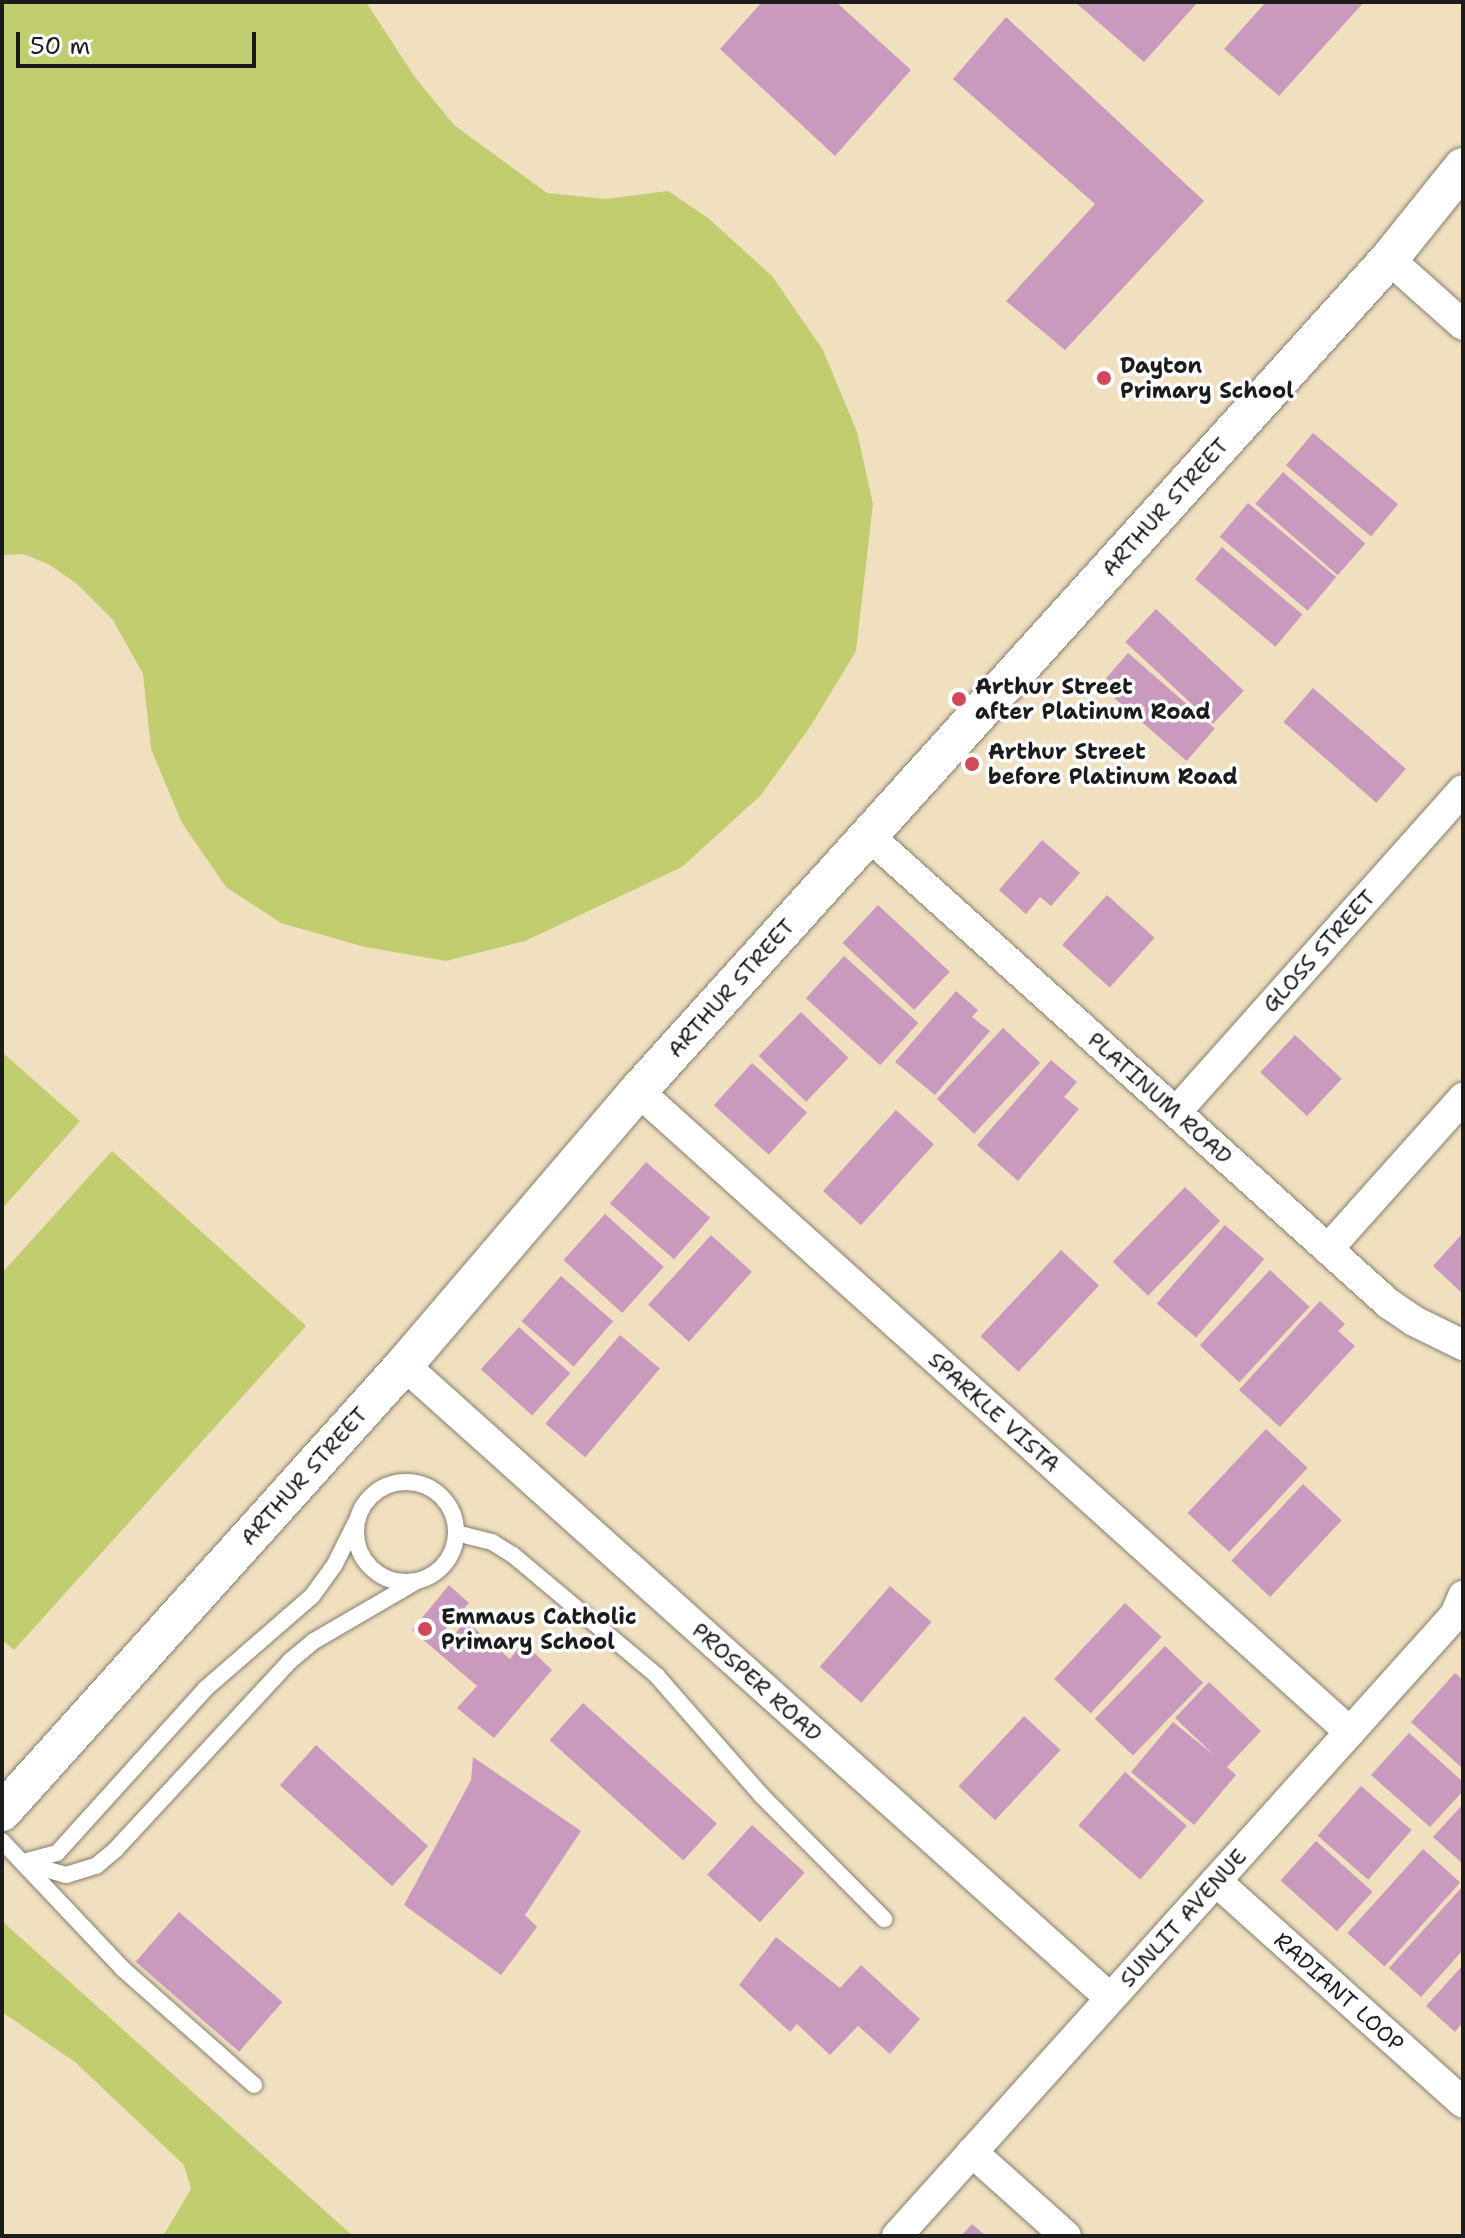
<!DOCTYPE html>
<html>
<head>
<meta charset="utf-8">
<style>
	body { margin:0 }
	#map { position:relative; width:1465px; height:2238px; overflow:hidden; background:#f0e0c0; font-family:"Shantell Sans",sans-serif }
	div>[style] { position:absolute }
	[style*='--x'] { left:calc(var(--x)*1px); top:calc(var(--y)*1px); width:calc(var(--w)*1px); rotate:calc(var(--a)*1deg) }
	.green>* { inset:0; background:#c1cd6f }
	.building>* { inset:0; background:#c99abd; transform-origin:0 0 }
	.roads { filter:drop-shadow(0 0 2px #867e6e) drop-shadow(0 0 2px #867e6e) }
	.service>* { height:16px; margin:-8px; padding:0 8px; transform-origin:8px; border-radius:8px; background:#fff }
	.service>.ring { margin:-8px; padding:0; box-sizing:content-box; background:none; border:16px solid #fff; border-radius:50% }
	.minor>* { height:30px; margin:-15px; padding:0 15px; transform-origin:15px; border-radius:15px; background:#fff }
	.tertiary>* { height:38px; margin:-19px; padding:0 19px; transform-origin:19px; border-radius:19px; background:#fff }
	.dots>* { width:22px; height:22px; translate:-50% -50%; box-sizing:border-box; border:4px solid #fff; border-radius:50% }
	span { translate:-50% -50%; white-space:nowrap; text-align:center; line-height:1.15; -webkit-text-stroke:7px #fff; paint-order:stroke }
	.poi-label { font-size:22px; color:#1c1c1c; font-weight:700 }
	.left { translate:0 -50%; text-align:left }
	.street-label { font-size:22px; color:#1c1c1c }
	.frame { position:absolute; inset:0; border:4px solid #1c1c1c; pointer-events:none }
	.scale { position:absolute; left:16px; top:32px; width:240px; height:36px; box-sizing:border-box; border:4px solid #1c1c1c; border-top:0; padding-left:10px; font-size:24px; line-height:28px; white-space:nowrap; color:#1c1c1c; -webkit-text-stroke:6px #fff; paint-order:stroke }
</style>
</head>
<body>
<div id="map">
	<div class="green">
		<div style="clip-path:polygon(2px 2px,366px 2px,414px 76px,454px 125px,547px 193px,606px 199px,668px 191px,708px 218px,772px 276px,823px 350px,857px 432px,873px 504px,856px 651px,810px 727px,761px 795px,682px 867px,525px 941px,446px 961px,365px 947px,281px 923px,226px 887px,182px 823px,151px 749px,143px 674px,113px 620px,77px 584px,50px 565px,24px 554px,2px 555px)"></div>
		<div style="clip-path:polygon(2px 1052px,80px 1121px,2px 1209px)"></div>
		<div style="clip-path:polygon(112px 1151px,306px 1326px,14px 1650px,2px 1640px,2px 1273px)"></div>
		<div style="clip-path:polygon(2px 1921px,353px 2236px,163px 2236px,191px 2189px,184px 2165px,75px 2062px,2px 2012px)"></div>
	</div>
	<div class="building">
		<div style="clip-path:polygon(762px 2px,836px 2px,911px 70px,835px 156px,720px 49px)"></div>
		<div style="clip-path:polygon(1075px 2px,1198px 2px,1144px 62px)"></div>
		<div style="clip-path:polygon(1266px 2px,1364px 2px,1279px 96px,1224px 49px)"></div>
		<div style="clip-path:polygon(1006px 17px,1204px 201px,1065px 350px,1006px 301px,1095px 204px,953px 79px)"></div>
		<div style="left:1313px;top:433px;width:111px;height:42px;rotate:40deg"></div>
		<div style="left:1283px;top:472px;width:109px;height:42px;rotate:41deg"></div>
		<div style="left:1248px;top:503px;width:115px;height:44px;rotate:40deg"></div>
		<div style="left:1222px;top:547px;width:105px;height:42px;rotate:40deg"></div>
		<div style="left:1156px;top:609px;width:120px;height:45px;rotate:43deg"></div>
		<div style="left:1128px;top:653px;width:115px;height:43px;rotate:41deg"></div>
		<div style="left:1313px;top:688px;width:123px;height:45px;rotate:41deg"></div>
		<div style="clip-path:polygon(1042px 840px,1080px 873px,1051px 906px,1040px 897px,1026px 914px,999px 890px)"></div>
		<div style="left:1107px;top:895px;width:64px;height:67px;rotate:42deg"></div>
		<div style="left:878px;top:905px;width:98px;height:52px;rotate:43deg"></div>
		<div style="left:844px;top:956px;width:100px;height:57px;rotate:42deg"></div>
		<div style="clip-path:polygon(956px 991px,978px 1010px,972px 1017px,990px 1031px,935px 1095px,895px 1062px)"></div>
		<div style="left:801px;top:1012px;width:66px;height:61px;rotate:44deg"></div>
		<div style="left:1003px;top:1028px;width:51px;height:97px;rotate:43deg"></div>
		<div style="left:1295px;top:1035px;width:64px;height:51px;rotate:43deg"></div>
		<div style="clip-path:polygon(1051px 1060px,1077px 1082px,1064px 1097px,1079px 1109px,1018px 1181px,977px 1145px)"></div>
		<div style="left:752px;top:1063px;width:74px;height:57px;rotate:42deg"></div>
		<div style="left:896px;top:1110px;width:51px;height:109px;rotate:42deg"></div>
		<div style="left:646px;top:1162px;width:85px;height:55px;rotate:41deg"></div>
		<div style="left:1185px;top:1187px;width:49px;height:104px;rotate:44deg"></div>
		<div style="left:605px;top:1214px;width:79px;height:62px;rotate:42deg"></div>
		<div style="left:1225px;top:1225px;width:52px;height:104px;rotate:41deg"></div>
		<div style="clip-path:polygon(1463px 1233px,1463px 1294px,1433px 1266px)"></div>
		<div style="left:711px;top:1235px;width:55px;height:94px;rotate:42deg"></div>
		<div style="left:1061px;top:1250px;width:52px;height:118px;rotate:43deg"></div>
		<div style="left:1270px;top:1270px;width:54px;height:103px;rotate:43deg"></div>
		<div style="left:561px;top:1276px;width:69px;height:60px;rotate:41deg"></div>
		<div style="clip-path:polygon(1320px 1301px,1345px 1324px,1338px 1331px,1355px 1346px,1280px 1427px,1239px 1390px)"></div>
		<div style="left:519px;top:1327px;width:69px;height:57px;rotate:42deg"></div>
		<div style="left:620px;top:1335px;width:52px;height:116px;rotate:40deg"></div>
		<div style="left:1266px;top:1429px;width:57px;height:115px;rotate:43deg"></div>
		<div style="left:1303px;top:1484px;width:53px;height:105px;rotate:43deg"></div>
		<div style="clip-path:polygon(449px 1585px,469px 1603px,442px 1633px,451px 1638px,466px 1621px,510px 1659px,523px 1642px,552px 1670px,494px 1738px,457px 1708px,477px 1686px,412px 1630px)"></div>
		<div style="left:890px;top:1586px;width:55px;height:107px;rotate:41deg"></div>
		<div style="left:1125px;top:1603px;width:50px;height:104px;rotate:43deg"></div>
		<div style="left:1165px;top:1646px;width:53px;height:101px;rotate:44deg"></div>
		<div style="clip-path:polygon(1455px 1673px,1463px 1680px,1461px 1767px,1411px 1722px)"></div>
		<div style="clip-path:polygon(1209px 1682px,1261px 1731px,1227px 1767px,1236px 1775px,1194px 1825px,1131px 1772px,1173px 1722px,1215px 1756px,1175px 1718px)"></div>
		<div style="left:583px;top:1703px;width:180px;height:50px;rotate:42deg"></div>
		<div style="left:1024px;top:1716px;width:50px;height:96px;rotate:43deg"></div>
		<div style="clip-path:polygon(1409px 1733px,1463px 1782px,1463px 1791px,1430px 1827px,1371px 1775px)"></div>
		<div style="left:316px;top:1745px;width:151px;height:54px;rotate:42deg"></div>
		<div style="clip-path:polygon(473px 1757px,581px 1831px,525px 1915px,537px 1927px,501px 1975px,404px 1905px,471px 1780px)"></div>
		<div style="left:1125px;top:1772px;width:82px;height:71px;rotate:41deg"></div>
		<div style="left:1361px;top:1786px;width:67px;height:66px;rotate:41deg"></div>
		<div style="clip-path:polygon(1463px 1804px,1463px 1864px,1433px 1837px)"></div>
		<div style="left:752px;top:1825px;width:71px;height:67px;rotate:42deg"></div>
		<div style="left:1316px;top:1841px;width:76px;height:53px;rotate:42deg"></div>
		<div style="left:1423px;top:1849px;width:50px;height:113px;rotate:42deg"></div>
		<div style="clip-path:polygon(1463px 1886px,1463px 1950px,1421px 1997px,1389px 1968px)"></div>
		<div style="left:179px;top:1912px;width:137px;height:66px;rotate:41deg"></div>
		<div style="clip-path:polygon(776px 1937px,840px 1988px,861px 1965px,920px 2019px,890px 2054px,858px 2026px,830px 2055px,797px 2024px,790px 2032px,739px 1985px)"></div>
		<div style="clip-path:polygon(1463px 1965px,1463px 2022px,1455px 2032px,1426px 2006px)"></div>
		<div style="clip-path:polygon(972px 2224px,986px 2236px,961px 2236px)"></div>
	</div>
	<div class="roads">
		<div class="service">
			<div class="ring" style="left:356px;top:1482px;width:84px;height:84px"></div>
			<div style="--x:456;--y:1533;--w:37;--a:14"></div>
			<div style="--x:492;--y:1542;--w:25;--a:32"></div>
			<div style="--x:513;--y:1555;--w:188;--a:40"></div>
			<div style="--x:657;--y:1676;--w:158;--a:48.8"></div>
			<div style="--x:761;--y:1795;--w:175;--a:45.2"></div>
			<div style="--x:2;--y:1841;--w:176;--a:46.6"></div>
			<div style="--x:123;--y:1969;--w:175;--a:41.5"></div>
			<div style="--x:27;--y:1861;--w:31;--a:-15"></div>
			<div style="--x:57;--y:1853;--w:221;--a:-47.9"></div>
			<div style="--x:205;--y:1689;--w:142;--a:-41"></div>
			<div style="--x:312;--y:1596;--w:37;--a:-54"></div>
			<div style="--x:334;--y:1566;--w:49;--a:-63.4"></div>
			<div style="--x:22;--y:1862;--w:46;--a:16.5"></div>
			<div style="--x:66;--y:1875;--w:31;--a:-17"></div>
			<div style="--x:96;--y:1866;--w:26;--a:-40"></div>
			<div style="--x:116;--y:1849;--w:256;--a:-47.2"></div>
			<div style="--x:290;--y:1661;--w:31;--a:-40"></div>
			<div style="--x:314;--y:1641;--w:119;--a:-30.2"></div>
		</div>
		<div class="minor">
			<div style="--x:1389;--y:259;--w:99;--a:41.7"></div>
			<div style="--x:869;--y:836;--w:700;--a:41.99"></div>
			<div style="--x:1389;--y:1304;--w:30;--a:34"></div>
			<div style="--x:1414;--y:1321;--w:55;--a:26.1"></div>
			<div style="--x:638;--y:1091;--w:958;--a:42"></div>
			<div style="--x:1176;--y:1112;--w:431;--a:-48.3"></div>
			<div style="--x:1328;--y:1249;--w:203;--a:-48.2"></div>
			<div style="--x:404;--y:1365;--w:948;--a:41.88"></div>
			<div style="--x:1216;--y:1881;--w:332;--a:41.9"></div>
			<div style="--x:972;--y:2152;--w:126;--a:41.8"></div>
			<div style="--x:897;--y:2236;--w:835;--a:-48.06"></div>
			<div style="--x:1455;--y:1615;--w:21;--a:-67"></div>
		</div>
		<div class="tertiary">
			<div style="--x:2;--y:1812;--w:601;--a:-48.03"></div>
			<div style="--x:404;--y:1365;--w:360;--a:-49.5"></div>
			<div style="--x:638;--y:1091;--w:1121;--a:-47.93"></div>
			<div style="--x:1389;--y:259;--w:118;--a:-51.2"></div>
		</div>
	</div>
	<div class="dots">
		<div style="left:1104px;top:378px;background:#d1495b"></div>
		<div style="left:959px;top:699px;background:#d1495b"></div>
		<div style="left:972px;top:764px;background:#d1495b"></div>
		<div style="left:425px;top:1629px;background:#d1495b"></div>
	</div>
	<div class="poi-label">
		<span class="left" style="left:1120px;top:378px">Dayton<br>Primary School</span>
		<span class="left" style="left:975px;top:699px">Arthur Street<br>after Platinum Road</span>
		<span class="left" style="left:988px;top:764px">Arthur Street<br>before Platinum Road</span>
		<span class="left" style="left:441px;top:1629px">Emmaus Catholic<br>Primary School</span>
	</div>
	<div class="street-label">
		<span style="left:1165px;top:507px;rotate:-48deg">ARTHUR STREET</span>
		<span style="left:1319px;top:951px;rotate:-48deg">GLOSS STREET</span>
		<span style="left:731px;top:988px;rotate:-48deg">ARTHUR STREET</span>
		<span style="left:1160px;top:1098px;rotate:42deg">PLATINUM ROAD</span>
		<span style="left:994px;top:1412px;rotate:42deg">SPARKLE VISTA</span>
		<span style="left:304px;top:1476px;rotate:-48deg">ARTHUR STREET</span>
		<span style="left:757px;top:1682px;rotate:42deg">PROSPER ROAD</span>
		<span style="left:1183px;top:1918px;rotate:-48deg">SUNLIT AVENUE</span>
		<span style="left:1339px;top:1992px;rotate:42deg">RADIANT LOOP</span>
	</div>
	<div class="frame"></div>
	<div class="scale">50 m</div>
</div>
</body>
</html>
